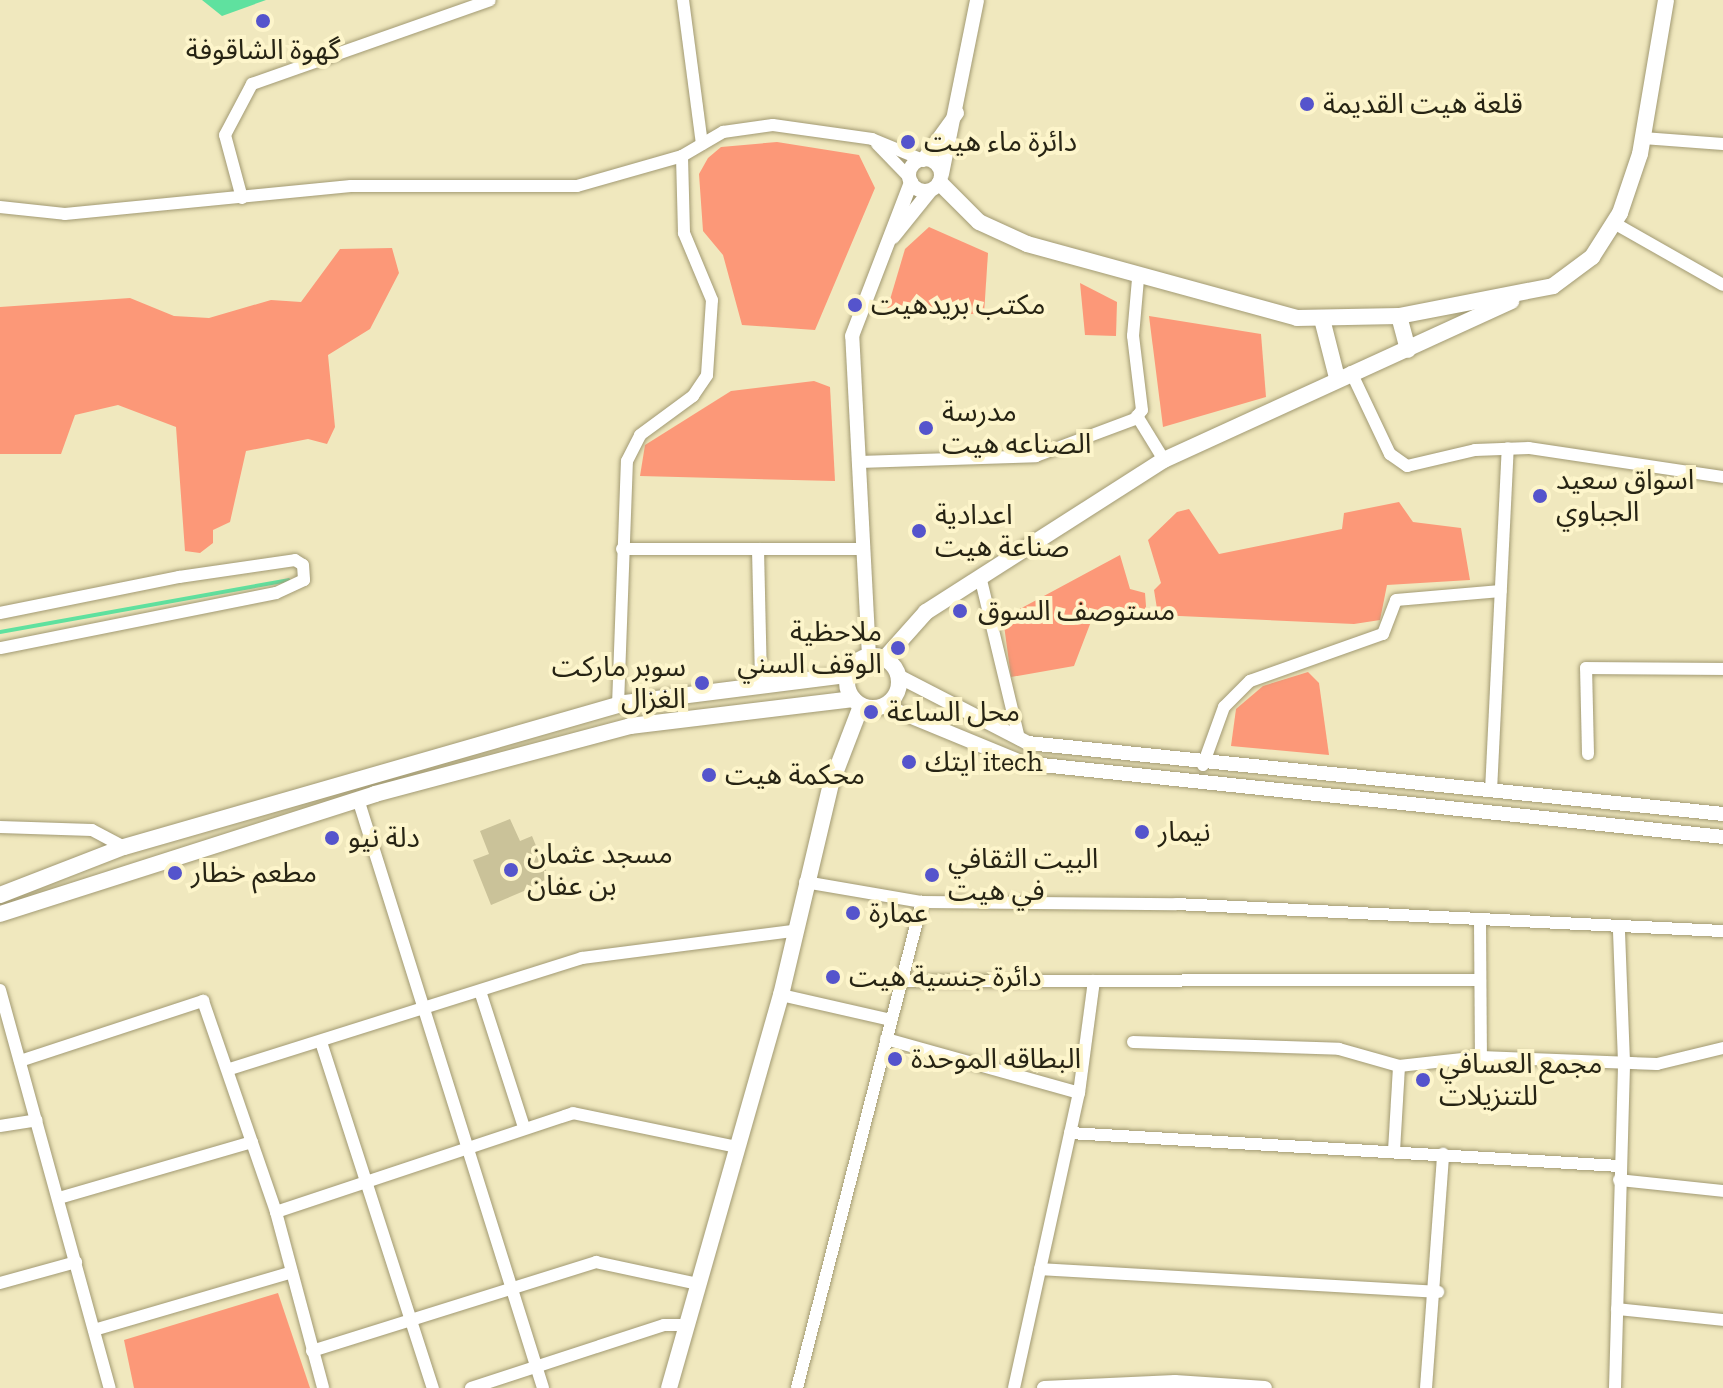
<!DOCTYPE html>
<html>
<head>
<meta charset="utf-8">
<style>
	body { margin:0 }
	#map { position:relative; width:1723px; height:1388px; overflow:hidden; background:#f0e8be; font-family:"Zilla Slab","Noto Sans Arabic",serif }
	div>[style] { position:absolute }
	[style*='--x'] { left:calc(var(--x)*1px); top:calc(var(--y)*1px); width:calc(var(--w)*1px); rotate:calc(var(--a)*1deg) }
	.green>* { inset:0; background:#fc9878 }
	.water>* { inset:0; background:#5fe19f }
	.stream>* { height:4px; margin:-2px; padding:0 2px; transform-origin:2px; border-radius:2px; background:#5fe19f }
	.building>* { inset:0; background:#cac299 }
	.roads { filter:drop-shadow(0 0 2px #a29a73) drop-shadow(0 0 2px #a29a73) }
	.minor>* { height:12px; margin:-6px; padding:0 6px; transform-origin:6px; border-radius:6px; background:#fff }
	.tertiary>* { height:14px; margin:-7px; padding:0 7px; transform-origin:7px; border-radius:7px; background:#fff }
	.tertiary>.ring { margin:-7px; padding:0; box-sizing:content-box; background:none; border:14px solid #fff; border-radius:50% }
	.secondary>* { height:16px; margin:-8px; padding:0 8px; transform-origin:8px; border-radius:8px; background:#fff }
	.secondary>.ring { margin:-8px; padding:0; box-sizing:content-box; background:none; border:16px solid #fff; border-radius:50% }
	.dots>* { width:22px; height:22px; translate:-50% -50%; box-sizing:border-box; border:4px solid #fdf5cb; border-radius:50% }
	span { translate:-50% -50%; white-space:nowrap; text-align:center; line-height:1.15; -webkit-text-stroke:8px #fdf5cb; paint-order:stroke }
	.poi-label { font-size:28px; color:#272414 }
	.left { translate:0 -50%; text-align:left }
	.right { translate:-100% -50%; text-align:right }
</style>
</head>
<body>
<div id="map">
	<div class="green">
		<div style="clip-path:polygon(777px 142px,859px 155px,875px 188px,815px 330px,742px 325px,723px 255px,703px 231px,699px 174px,708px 158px,721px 147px)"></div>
		<div style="clip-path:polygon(929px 227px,988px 253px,984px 314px,886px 313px,905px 249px)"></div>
		<div style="clip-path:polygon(392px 248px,399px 273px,370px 329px,328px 355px,335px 427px,327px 444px,308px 439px,246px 451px,230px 522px,213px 530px,213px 543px,200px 553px,185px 551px,176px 427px,118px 405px,75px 415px,61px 454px,0 454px,0 307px,130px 298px,174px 316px,209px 318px,271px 300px,301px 302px,340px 249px)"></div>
		<div style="clip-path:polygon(1080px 283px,1117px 302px,1116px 336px,1085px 335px)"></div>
		<div style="clip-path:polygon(1149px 316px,1261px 334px,1266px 397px,1163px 427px)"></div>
		<div style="clip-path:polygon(814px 381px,830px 387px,835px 481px,640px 476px,645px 445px,731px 391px)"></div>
		<div style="clip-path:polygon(1399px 502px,1413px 522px,1461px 528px,1470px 580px,1387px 585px,1380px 620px,1354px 624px,1158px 615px,1154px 590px,1161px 583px,1148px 540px,1177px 512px,1189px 509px,1219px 554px,1342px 529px,1344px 513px)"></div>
		<div style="clip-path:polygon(1120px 555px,1130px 589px,1145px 593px,1147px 619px,1092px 619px,1074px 666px,1011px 677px,1003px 618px)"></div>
		<div style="clip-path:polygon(1308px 672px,1319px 683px,1329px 755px,1231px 746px,1236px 709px,1263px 686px)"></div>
		<div style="clip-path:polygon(278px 1293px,310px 1388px,134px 1388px,124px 1340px)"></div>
	</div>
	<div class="water">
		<div style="clip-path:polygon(202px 0,266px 0,222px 16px)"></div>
	</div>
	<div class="stream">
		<div style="--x:0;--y:632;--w:293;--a:-10.2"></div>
	</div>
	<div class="building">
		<div style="clip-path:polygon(510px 819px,520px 841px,532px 836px,550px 880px,491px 905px,473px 860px,489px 854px,480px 831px)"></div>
	</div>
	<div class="roads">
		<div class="minor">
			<div style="--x:683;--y:0;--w:145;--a:82.5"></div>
			<div style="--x:1643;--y:138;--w:80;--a:4.3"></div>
			<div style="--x:877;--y:144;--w:46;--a:45.9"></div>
			<div style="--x:242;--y:198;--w:65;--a:-105.1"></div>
			<div style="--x:225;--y:135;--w:58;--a:-62.1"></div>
			<div style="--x:252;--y:84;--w:252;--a:-19.4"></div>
			<div style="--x:0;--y:207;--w:65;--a:6.1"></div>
			<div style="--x:65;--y:214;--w:287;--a:-5.6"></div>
			<div style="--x:351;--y:186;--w:226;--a:0"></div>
			<div style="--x:577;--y:186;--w:109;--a:-15.9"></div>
			<div style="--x:682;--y:156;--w:48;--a:-30.3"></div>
			<div style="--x:723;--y:132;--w:50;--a:-8"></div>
			<div style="--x:773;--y:125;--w:100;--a:8"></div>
			<div style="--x:872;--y:139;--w:55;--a:22.4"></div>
			<div style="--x:1614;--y:223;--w:125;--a:29.6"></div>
			<div style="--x:1351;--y:372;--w:91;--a:64.6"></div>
			<div style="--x:1390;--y:454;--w:21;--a:35"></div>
			<div style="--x:1407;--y:466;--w:70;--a:-13.2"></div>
			<div style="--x:1475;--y:450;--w:54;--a:-2.1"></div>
			<div style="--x:1529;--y:448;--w:196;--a:8.5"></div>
			<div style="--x:1137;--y:416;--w:52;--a:58.5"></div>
			<div style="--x:859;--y:462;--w:177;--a:-1.9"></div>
			<div style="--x:1036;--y:456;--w:106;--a:-20.5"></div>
			<div style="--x:1135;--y:419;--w:11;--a:-52"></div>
			<div style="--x:1142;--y:410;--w:75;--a:-96.9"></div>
			<div style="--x:1133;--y:336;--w:57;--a:-85"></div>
			<div style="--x:622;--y:549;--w:241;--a:0"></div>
			<div style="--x:758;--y:549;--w:137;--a:88.7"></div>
			<div style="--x:980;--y:576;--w:168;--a:76.5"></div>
			<div style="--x:0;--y:613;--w:183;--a:-11.4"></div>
			<div style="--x:179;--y:577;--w:117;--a:-8.3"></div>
			<div style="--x:295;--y:560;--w:9;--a:32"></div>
			<div style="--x:303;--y:565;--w:15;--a:86"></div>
			<div style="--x:304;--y:580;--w:31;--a:155"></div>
			<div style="--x:276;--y:593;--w:281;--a:168.7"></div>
			<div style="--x:618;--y:705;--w:244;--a:-87.9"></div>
			<div style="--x:627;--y:461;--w:29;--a:-63"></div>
			<div style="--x:640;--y:435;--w:66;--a:-36.3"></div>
			<div style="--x:693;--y:396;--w:25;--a:-56"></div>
			<div style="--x:707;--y:375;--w:75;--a:-86.2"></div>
			<div style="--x:712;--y:300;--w:73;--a:-112.7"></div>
			<div style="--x:684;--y:233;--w:77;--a:-91.5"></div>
			<div style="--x:1588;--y:754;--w:86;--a:-91.3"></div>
			<div style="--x:1586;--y:668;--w:137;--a:0.4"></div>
			<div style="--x:1203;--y:765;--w:62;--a:-70.1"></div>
			<div style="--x:1224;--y:707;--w:37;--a:-45"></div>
			<div style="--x:1250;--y:681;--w:141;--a:-19.5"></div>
			<div style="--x:1383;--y:634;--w:36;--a:-69"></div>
			<div style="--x:1396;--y:600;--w:105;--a:-4.9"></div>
			<div style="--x:1491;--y:791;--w:343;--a:-87.2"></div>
			<div style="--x:358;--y:799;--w:617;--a:72.56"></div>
			<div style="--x:0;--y:827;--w:92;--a:1.9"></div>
			<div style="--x:92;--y:830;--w:36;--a:28"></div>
			<div style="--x:805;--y:882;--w:119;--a:9.7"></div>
			<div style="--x:922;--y:902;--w:254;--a:0.5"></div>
			<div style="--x:1176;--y:904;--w:548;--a:2.83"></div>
			<div style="--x:1480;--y:921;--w:136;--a:89.6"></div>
			<div style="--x:901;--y:981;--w:578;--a:-0.1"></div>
			<div style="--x:0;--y:990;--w:413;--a:74.6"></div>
			<div style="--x:480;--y:991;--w:143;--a:72.1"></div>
			<div style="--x:781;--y:995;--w:113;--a:12.8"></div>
			<div style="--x:886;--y:1039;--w:200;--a:15.6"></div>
			<div style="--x:321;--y:1042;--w:364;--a:72.1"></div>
			<div style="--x:1133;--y:1042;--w:206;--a:1.9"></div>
			<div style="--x:1339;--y:1049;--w:62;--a:15.8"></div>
			<div style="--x:1399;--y:1066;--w:82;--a:-6.3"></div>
			<div style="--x:1481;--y:1057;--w:176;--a:2.3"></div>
			<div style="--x:1657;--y:1064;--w:68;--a:-13.6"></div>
			<div style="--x:20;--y:1061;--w:193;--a:-18.2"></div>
			<div style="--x:203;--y:1001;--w:223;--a:70.9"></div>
			<div style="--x:276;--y:1212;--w:182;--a:75"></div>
			<div style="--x:230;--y:1069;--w:369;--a:-17.5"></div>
			<div style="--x:582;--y:958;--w:214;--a:-7.3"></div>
			<div style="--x:0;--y:1126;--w:37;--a:-9"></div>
			<div style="--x:1070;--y:1133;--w:550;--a:3.44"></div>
			<div style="--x:1394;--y:1151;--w:85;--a:-86.6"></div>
			<div style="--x:1619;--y:1180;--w:105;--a:6"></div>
			<div style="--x:59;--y:1198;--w:201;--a:-16.2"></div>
			<div style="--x:276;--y:1212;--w:313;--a:-18.4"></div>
			<div style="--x:573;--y:1113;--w:167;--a:11.7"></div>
			<div style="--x:1040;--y:1269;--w:399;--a:3.3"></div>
			<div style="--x:0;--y:1283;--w:79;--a:-15.4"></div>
			<div style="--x:1617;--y:1309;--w:107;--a:5.9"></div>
			<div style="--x:94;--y:1330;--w:206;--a:-16.3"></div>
			<div style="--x:312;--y:1351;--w:298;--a:-17.4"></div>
			<div style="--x:596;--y:1262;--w:105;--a:12.1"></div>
			<div style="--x:471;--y:1388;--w:203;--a:-18.1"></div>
			<div style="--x:664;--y:1325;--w:23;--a:0"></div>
			<div style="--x:797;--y:1388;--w:502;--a:-75.58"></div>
			<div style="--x:1014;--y:1388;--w:302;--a:-77.6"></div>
			<div style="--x:1079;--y:1093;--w:113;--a:-82.4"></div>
			<div style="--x:1426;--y:1388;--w:235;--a:-85.8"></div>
			<div style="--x:1615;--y:1388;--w:326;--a:-88.4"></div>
			<div style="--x:1624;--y:1062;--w:133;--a:-92.2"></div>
		</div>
		<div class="tertiary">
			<div class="ring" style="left:909px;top:159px;width:18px;height:18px"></div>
			<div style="--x:923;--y:160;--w:58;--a:-54.1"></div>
			<div style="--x:942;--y:174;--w:177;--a:-78.6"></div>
			<div style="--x:893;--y:237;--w:59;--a:-51.2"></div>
			<div style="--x:869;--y:656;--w:320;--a:-93"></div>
			<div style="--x:852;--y:336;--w:165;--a:-69"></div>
			<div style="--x:900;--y:677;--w:144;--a:27.3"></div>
			<div style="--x:1028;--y:743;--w:699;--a:5.83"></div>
			<div style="--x:885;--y:706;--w:149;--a:22.4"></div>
			<div style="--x:1023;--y:763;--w:704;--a:6.03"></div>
			<div style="--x:1044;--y:1388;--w:131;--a:-2.6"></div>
			<div style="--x:1175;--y:1382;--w:90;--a:3.8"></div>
		</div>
		<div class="secondary">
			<div style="--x:940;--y:183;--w:55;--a:45"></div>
			<div style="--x:979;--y:222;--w:53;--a:24.6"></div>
			<div style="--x:1027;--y:244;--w:280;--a:15.3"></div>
			<div style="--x:1297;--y:318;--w:102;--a:-1.1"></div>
			<div style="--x:1399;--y:316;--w:157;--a:-11"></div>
			<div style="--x:1553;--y:286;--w:49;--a:-36.6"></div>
			<div style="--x:1592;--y:257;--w:52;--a:-57.5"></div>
			<div style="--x:1620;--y:213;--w:62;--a:-71.3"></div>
			<div style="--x:1640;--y:154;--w:156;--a:-80.4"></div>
			<div style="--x:1399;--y:316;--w:35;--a:75"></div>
			<div style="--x:1322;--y:319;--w:61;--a:75.7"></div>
			<div class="ring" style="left:847px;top:656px;width:36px;height:36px"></div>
			<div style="--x:885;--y:658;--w:62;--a:-48.3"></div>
			<div style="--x:926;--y:612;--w:282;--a:-32.6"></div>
			<div style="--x:1164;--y:460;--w:382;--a:-24.6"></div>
			<div style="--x:0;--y:895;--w:133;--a:-21.2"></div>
			<div style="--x:124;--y:847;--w:521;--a:-16.04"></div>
			<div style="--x:625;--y:703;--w:225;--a:-7.2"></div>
			<div style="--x:0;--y:914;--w:394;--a:-17.7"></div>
			<div style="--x:375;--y:794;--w:264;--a:-14.9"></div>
			<div style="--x:630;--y:726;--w:225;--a:-6.9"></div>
			<div style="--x:669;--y:1388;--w:409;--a:-74.1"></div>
			<div style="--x:781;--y:995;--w:217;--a:-76.7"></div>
			<div style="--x:831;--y:784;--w:84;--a:-69"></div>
		</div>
	</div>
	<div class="dots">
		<div style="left:263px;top:21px;background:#5554cc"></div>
		<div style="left:1307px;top:104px;background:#5554cc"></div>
		<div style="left:908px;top:142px;background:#5554cc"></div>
		<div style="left:855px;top:305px;background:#5554cc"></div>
		<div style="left:926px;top:428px;background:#5554cc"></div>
		<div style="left:1540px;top:496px;background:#5554cc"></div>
		<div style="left:919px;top:531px;background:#5554cc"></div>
		<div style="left:960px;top:611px;background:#5554cc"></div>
		<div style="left:898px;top:648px;background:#5554cc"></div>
		<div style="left:702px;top:683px;background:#5554cc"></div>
		<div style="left:871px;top:712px;background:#5554cc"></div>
		<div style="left:909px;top:762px;background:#5554cc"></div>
		<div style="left:709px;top:775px;background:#5554cc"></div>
		<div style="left:1142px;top:832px;background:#5554cc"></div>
		<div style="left:332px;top:838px;background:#5554cc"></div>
		<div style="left:511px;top:870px;background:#5554cc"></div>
		<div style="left:175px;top:873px;background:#5554cc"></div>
		<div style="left:932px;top:875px;background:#5554cc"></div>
		<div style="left:853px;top:913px;background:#5554cc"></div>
		<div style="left:833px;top:977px;background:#5554cc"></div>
		<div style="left:895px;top:1059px;background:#5554cc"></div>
		<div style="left:1423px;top:1080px;background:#5554cc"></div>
	</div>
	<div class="poi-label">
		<span style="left:263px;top:50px">گهوة الشاقوفة</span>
		<span class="left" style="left:1323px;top:104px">قلعة هيت القديمة</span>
		<span class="left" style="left:924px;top:142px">دائرة ماء هيت</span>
		<span class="left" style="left:871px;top:305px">مكتب بريدهيت</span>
		<span class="left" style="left:942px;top:428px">مدرسة<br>الصناعه هيت</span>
		<span class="left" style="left:1556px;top:496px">اسواق سعيد<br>الجباوي</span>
		<span class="left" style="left:935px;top:531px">اعدادية<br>صناعة هيت</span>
		<span class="left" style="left:978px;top:611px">مستوصف السوق</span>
		<span class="right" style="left:882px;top:648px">ملاحظية<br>الوقف السني</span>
		<span class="right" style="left:686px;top:683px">سوبر ماركت<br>الغزال</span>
		<span class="left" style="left:887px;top:712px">محل الساعة</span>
		<span class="left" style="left:925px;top:762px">ايتك itech</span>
		<span class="left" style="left:725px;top:775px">محكمة هيت</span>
		<span class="left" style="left:1158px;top:832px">نيمار</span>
		<span class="left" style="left:348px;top:838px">دلة نيو</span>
		<span class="left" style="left:527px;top:870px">مسجد عثمان<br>بن عفان</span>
		<span class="left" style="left:948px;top:875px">البيت الثقافي<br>في هيت</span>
		<span class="left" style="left:191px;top:873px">مطعم خطار</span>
		<span class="left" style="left:869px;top:913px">عمارة</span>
		<span class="left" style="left:849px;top:977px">دائرة جنسية هيت</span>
		<span class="left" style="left:911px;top:1059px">البطاقه الموحدة</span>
		<span class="left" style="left:1439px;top:1080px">مجمع العسافي<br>للتنزيلات</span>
	</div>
</div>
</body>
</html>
